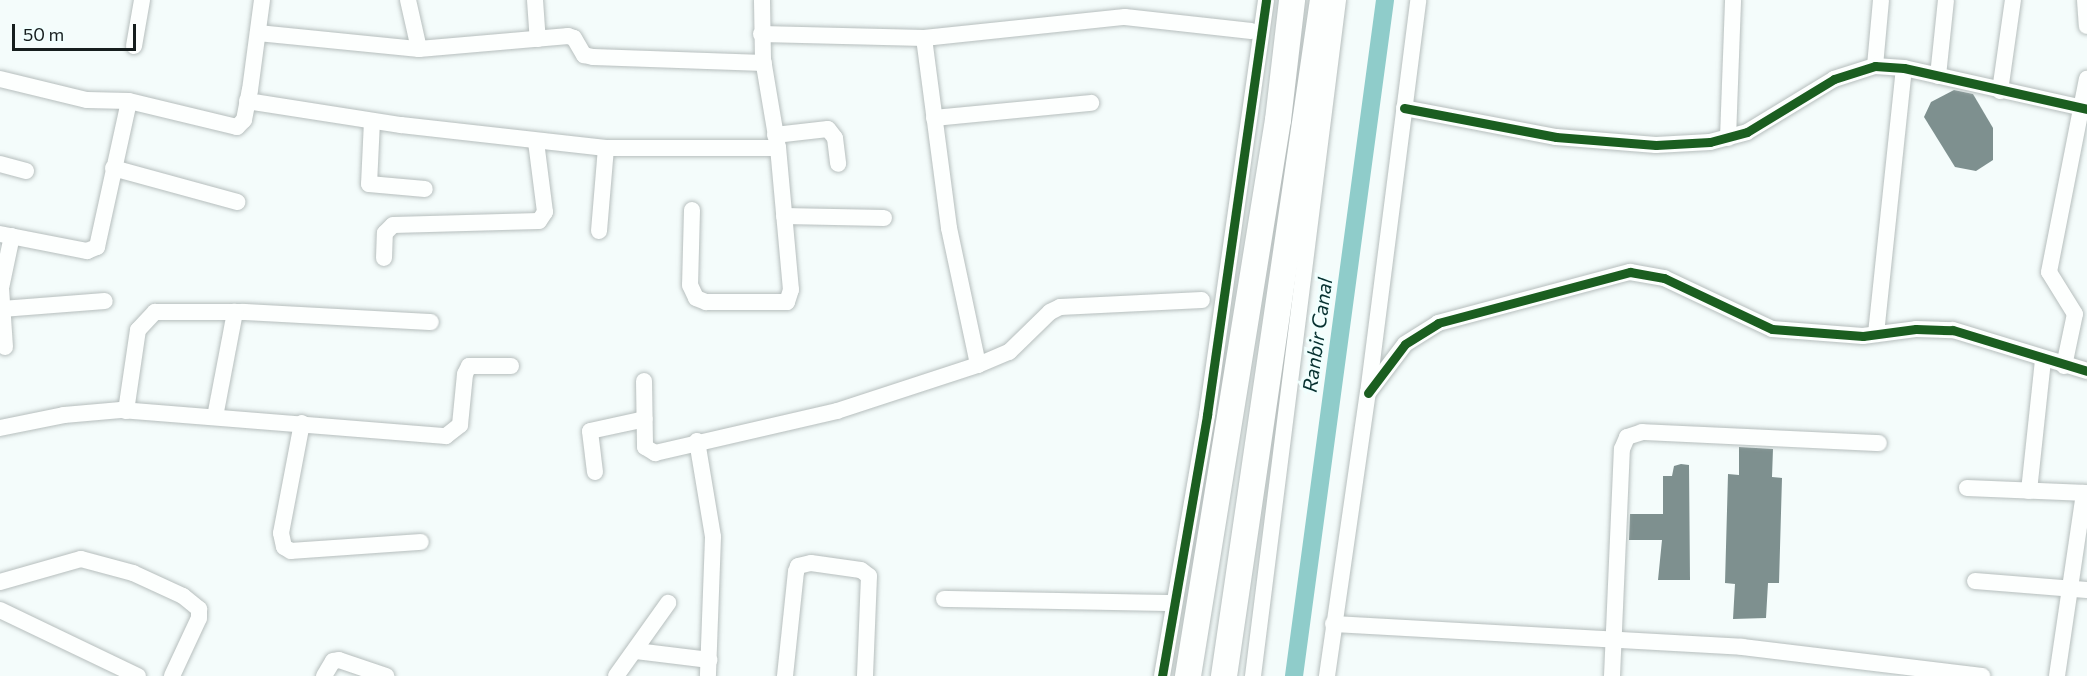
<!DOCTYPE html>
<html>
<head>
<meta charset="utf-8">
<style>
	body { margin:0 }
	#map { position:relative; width:2087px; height:676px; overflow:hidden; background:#f4fcfb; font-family:Commissioner,sans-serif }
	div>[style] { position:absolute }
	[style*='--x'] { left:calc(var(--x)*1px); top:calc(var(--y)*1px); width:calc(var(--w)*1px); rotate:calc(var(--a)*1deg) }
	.canal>* { height:18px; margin:-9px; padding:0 9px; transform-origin:9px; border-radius:9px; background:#8fccca }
	.building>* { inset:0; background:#7e908f }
	.roads { filter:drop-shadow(0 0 2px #b6bebd) drop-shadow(0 0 2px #b6bebd) }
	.minor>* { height:16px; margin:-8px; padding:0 8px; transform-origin:8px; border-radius:8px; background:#fdfffe }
	.highway>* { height:26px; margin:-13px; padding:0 13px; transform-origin:13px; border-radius:13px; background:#fdfffe }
	.cycleway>* { height:9px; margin:-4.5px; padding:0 4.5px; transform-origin:4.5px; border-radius:4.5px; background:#1b5e20 }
	span { translate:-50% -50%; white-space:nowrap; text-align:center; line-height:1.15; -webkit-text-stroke:6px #f1fffe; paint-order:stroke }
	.water-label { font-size:20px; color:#063130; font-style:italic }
	.scale { position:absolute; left:12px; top:24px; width:124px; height:27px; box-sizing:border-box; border:3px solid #161e1e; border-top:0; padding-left:8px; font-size:18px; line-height:21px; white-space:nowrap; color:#161e1e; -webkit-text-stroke:4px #f1fffe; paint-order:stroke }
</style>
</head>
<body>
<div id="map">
	<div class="canal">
		<div style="--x:1294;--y:676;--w:682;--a:-82.33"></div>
	</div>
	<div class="building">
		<div style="clip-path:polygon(1954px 90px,1973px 94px,1993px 128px,1993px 160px,1976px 171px,1955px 167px,1924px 117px,1931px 102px)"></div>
		<div style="clip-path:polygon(1739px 447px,1773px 449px,1772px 477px,1782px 478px,1779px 583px,1768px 583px,1766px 618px,1733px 619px,1735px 584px,1725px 583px,1728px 474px,1739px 475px)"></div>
		<div style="clip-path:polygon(1681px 464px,1689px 465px,1690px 580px,1658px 580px,1662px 540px,1629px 540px,1630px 514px,1663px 514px,1663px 476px,1672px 476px,1674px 466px)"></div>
	</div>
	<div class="roads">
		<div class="minor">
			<div style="--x:408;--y:0;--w:50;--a:77.3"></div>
			<div style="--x:535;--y:0;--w:39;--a:86"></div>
			<div style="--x:2085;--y:0;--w:26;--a:86"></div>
			<div style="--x:258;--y:33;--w:162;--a:5.7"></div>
			<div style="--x:419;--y:49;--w:150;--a:-5"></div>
			<div style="--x:568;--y:36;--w:6;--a:18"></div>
			<div style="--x:574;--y:38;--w:20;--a:60"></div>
			<div style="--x:584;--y:55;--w:9;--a:13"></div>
			<div style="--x:593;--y:57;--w:171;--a:2"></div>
			<div style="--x:761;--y:34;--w:163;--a:1.4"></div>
			<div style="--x:924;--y:38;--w:202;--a:-6"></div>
			<div style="--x:1125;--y:17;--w:127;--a:6.3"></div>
			<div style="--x:924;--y:38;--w:192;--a:82.5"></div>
			<div style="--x:949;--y:228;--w:140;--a:78"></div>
			<div style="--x:134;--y:46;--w:47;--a:-80.1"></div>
			<div style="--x:1875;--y:66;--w:66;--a:-84.8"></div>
			<div style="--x:1938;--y:76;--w:76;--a:-84"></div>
			<div style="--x:0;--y:79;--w:89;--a:13.6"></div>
			<div style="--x:87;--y:100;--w:42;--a:1.4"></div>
			<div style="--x:129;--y:101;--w:111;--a:13.5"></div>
			<div style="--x:237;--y:127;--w:10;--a:-45"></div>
			<div style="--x:244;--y:120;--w:31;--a:-79"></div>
			<div style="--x:250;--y:90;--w:91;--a:-82.4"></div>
			<div style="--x:2000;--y:91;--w:92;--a:-81.9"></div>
			<div style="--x:247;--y:101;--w:156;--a:8.9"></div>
			<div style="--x:401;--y:125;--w:206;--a:6.4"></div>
			<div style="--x:606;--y:148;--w:172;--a:0"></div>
			<div style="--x:1404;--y:108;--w:155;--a:10.8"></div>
			<div style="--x:1556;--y:137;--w:100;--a:4.6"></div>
			<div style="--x:1656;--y:145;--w:54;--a:-3.2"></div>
			<div style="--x:1710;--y:142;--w:38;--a:-15"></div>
			<div style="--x:1747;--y:132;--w:102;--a:-31.3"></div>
			<div style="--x:1834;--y:79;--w:43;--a:-17.6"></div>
			<div style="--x:1875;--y:66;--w:29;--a:4"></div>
			<div style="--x:1904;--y:68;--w:188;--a:12.6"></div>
			<div style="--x:934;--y:118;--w:158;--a:-5.5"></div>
			<div style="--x:372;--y:121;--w:63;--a:92.7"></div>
			<div style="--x:369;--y:184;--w:56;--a:5.1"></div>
			<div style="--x:775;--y:135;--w:53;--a:-6.5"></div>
			<div style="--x:828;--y:129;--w:11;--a:52"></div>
			<div style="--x:835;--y:138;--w:26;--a:83"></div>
			<div style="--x:1728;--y:138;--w:138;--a:-87.9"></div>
			<div style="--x:0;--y:164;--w:27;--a:15"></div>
			<div style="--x:113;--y:168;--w:129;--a:15.3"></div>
			<div style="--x:692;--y:210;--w:75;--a:91.5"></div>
			<div style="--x:690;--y:285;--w:14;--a:65"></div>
			<div style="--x:696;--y:298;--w:11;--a:22"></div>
			<div style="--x:706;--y:302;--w:81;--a:0"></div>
			<div style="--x:787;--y:302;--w:13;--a:-72"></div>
			<div style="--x:791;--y:290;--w:143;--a:-95.2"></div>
			<div style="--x:778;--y:148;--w:90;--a:-99.6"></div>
			<div style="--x:763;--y:59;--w:59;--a:-91"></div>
			<div style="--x:784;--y:216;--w:100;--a:1.1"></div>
			<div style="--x:599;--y:231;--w:83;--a:-85.2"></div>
			<div style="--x:0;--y:234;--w:89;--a:11.1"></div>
			<div style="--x:87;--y:251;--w:11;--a:-22"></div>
			<div style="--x:97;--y:247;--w:149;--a:-77.6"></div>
			<div style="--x:384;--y:258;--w:25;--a:-88"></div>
			<div style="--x:385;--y:233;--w:11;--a:-45"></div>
			<div style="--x:393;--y:225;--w:146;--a:-1.6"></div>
			<div style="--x:539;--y:221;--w:11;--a:-56"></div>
			<div style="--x:545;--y:212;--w:71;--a:-97.3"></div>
			<div style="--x:2;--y:309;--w:103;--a:-4.4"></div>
			<div style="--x:1876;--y:334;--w:267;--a:-84"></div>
			<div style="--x:5;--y:347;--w:59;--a:-93.9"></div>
			<div style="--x:1;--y:288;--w:53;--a:-78.1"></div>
			<div style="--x:2064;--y:366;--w:53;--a:-78.1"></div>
			<div style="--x:2075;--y:314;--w:49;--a:-121.8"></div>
			<div style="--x:2049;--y:272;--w:197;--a:-78.9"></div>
			<div style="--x:644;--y:381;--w:66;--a:89.1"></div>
			<div style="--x:645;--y:447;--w:12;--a:31"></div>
			<div style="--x:655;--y:453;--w:187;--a:-13"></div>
			<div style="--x:837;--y:411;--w:148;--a:-18.1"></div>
			<div style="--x:978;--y:365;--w:34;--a:-23"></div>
			<div style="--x:1009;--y:352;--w:57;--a:-44.3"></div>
			<div style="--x:1050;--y:312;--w:11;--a:-27"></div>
			<div style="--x:1060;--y:307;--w:142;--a:-2.8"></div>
			<div style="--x:1368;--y:393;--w:61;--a:-52.9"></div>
			<div style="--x:1405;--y:344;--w:39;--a:-32"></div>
			<div style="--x:1438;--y:323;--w:199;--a:-14.9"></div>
			<div style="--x:1630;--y:272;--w:35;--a:10"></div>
			<div style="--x:1664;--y:278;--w:119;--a:25.3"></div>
			<div style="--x:1772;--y:329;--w:91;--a:4.4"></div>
			<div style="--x:1863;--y:336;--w:53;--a:-7.5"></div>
			<div style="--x:1916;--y:329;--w:37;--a:2"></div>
			<div style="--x:1953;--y:330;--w:140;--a:17"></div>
			<div style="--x:126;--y:411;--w:82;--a:-81.6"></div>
			<div style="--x:138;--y:330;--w:25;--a:-47"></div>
			<div style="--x:155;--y:312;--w:89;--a:0"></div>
			<div style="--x:244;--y:312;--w:187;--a:3.1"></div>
			<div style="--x:215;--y:417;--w:107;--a:-79.2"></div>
			<div style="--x:302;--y:423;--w:112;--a:100.8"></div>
			<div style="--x:281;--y:533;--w:14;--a:78"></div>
			<div style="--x:284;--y:547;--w:8;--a:30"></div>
			<div style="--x:291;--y:551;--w:130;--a:-4"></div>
			<div style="--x:0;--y:428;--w:65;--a:-11.5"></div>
			<div style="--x:64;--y:415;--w:57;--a:-5"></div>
			<div style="--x:121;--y:410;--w:326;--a:4.6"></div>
			<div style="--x:446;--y:436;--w:18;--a:-38"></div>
			<div style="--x:460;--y:425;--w:51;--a:-84.4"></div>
			<div style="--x:465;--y:374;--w:9;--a:-63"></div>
			<div style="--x:469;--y:366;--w:42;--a:0"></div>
			<div style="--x:697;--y:441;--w:97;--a:80.5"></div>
			<div style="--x:713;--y:537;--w:139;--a:92.1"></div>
			<div style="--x:595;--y:472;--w:41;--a:-97"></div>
			<div style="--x:590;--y:431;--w:56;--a:-12.3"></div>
			<div style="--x:1967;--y:488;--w:120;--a:2.4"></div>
			<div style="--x:2029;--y:491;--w:133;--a:-83.9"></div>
			<div style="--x:1975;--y:581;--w:112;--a:4.6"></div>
			<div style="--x:0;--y:582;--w:84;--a:-15.9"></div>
			<div style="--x:81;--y:559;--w:54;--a:15.1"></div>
			<div style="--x:133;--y:573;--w:55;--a:24.7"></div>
			<div style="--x:183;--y:596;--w:21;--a:39"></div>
			<div style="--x:199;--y:609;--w:9;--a:90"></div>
			<div style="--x:199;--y:618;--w:64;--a:115"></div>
			<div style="--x:944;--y:599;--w:229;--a:1"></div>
			<div style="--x:0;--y:610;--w:153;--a:25.6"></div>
			<div style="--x:1333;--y:624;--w:410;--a:3.2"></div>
			<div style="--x:1742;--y:647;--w:242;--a:6.9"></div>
			<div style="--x:636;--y:651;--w:74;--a:7"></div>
			<div style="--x:324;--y:676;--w:17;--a:-59"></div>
			<div style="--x:333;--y:661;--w:6;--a:-9"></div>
			<div style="--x:339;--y:660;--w:50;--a:18.8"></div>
			<div style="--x:616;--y:676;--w:90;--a:-54.5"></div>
			<div style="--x:785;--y:676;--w:105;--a:-84"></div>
			<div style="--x:796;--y:572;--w:6;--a:-72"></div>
			<div style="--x:798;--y:566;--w:13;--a:-13"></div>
			<div style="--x:811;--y:563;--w:50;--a:8"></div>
			<div style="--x:861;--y:570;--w:10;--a:37"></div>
			<div style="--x:869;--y:576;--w:100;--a:92.3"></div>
			<div style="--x:1162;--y:676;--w:265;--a:-80.2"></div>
			<div style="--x:1207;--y:415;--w:419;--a:-81.9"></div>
			<div style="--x:1253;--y:676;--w:681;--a:-82.83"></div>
			<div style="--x:1327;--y:676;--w:286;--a:-81.8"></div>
			<div style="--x:1368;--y:393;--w:396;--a:-82.7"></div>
			<div style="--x:1612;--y:676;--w:227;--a:-87.5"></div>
			<div style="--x:1622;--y:449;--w:13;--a:-67"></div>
			<div style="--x:1627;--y:437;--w:16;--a:-18"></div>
			<div style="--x:1642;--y:432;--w:237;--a:2.7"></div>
			<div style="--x:2057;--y:676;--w:185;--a:-81.6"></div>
		</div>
		<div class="highway">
			<div style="--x:1188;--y:676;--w:563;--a:-80.81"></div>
			<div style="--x:1278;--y:120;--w:121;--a:-83.3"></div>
			<div style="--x:1224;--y:676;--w:683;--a:-81.67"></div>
		</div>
	</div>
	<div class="cycleway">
		<div style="--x:1404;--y:108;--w:155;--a:10.8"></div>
		<div style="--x:1556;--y:137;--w:100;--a:4.6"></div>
		<div style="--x:1656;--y:145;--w:54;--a:-3.2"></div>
		<div style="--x:1710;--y:142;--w:38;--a:-15"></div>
		<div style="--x:1747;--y:132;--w:102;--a:-31.3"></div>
		<div style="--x:1834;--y:79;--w:43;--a:-17.6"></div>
		<div style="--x:1875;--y:66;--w:29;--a:4"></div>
		<div style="--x:1904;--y:68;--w:188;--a:12.6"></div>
		<div style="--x:1368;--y:393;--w:61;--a:-52.9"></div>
		<div style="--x:1405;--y:344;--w:39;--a:-32"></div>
		<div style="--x:1438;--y:323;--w:199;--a:-14.9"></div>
		<div style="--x:1630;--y:272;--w:35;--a:10"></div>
		<div style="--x:1664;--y:278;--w:119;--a:25.3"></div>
		<div style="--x:1772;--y:329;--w:91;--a:4.4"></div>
		<div style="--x:1863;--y:336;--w:53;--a:-7.5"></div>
		<div style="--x:1916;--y:329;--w:37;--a:2"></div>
		<div style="--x:1953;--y:330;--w:140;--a:17"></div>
		<div style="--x:1162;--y:676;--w:265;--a:-80.2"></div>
		<div style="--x:1207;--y:415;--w:419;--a:-81.9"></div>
	</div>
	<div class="water-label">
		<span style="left:1317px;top:335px;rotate:-82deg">Ranbir Canal</span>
	</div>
	<div class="scale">50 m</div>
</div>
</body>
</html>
